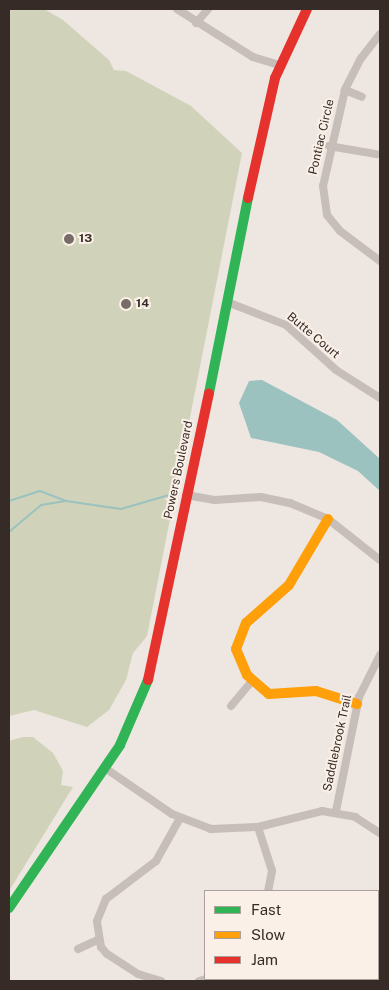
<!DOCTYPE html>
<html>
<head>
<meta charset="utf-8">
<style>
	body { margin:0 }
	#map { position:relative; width:389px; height:990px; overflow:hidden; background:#ede6e1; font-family:"Public Sans",sans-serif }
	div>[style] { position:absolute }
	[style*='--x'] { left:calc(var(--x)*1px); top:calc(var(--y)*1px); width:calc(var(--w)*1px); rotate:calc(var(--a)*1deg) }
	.green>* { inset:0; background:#d0d3ba }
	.water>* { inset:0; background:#9bc2be }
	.stream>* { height:2px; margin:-1px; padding:0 1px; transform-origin:1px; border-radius:1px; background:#9bc2be }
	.street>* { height:8px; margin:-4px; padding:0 4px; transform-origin:4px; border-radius:4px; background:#c7beb9 }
	.fast>* { height:10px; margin:-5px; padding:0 5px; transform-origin:5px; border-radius:5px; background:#30b455 }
	.slow>* { height:10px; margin:-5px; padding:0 5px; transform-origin:5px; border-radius:5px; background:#ff9f0a }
	.jam>* { height:10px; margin:-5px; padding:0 5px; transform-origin:5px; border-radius:5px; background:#e5322d }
	.dots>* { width:14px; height:14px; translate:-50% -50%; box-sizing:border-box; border:2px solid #faf0e7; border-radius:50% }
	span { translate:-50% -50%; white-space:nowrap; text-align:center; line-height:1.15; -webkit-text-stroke:4px #faf0e7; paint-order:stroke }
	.street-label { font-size:12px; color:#372b27 }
	.poi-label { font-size:12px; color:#372b27; font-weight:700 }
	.left { translate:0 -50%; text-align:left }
	.frame { position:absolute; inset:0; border:10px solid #372b27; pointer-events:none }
	.legend { position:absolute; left:204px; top:890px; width:175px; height:90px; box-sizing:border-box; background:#faf0e7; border:1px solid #aca19a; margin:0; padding:6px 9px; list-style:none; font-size:15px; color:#372b27 }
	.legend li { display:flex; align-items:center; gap:10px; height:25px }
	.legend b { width:25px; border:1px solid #aca19a }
</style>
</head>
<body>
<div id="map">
	<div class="green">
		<div style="clip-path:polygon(9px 9px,44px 9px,63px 20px,109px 60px,114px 70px,126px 71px,191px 106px,242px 153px,147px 636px,133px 653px,126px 680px,109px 710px,87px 727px,34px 710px,9px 716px)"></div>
		<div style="clip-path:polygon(23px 737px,33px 737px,53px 753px,63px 771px,61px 785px,73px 787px,9px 891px,9px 741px)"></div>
	</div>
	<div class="water">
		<div style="clip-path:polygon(262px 380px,337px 420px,380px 459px,380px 491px,358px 471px,319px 452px,251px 438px,239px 403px,249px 381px)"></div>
	</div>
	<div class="stream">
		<div style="--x:9;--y:501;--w:33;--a:-18"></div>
		<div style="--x:40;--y:491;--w:28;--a:21"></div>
		<div style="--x:9;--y:532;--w:42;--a:-40.2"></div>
		<div style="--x:41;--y:505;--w:25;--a:-9"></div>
		<div style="--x:66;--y:501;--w:56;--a:8.3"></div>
		<div style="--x:121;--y:509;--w:50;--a:-16.3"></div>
	</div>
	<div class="street">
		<div style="--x:177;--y:9;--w:90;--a:32.3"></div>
		<div style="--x:253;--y:57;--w:27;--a:17"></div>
		<div style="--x:196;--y:23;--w:18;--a:-49"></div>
		<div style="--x:380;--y:34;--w:31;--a:128"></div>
		<div style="--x:361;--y:58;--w:36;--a:117"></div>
		<div style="--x:345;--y:90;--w:98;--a:102.9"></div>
		<div style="--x:323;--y:186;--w:29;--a:82"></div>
		<div style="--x:327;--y:215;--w:21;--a:51"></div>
		<div style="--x:340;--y:231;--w:50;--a:36.9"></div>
		<div style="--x:345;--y:90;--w:18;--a:22"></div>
		<div style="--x:329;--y:146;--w:48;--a:9.7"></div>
		<div style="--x:227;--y:302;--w:63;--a:21.3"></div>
		<div style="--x:286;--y:325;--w:67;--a:42"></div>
		<div style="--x:336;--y:370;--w:52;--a:32.5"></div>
		<div style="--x:186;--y:495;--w:29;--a:10"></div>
		<div style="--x:215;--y:500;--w:46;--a:-3.7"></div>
		<div style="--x:261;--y:497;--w:30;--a:12"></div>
		<div style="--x:290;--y:503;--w:41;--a:22.8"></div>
		<div style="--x:328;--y:519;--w:66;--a:38.3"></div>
		<div style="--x:231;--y:706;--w:33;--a:-50"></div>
		<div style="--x:105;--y:768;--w:81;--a:34.5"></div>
		<div style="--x:172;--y:814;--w:42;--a:21"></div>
		<div style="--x:211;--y:829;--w:47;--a:-2.4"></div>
		<div style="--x:258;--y:827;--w:66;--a:-14"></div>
		<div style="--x:322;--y:811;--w:34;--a:10"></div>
		<div style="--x:355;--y:817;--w:30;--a:33"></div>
		<div style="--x:336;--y:811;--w:116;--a:-78.6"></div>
		<div style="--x:359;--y:697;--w:47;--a:-63.4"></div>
		<div style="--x:258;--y:827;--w:46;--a:72.3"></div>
		<div style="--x:272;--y:871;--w:20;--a:101"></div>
		<div style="--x:78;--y:949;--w:23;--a:-25"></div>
		<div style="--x:161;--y:981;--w:24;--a:-163"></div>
		<div style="--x:138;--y:974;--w:37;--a:-147"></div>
		<div style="--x:107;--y:954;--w:9;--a:-131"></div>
		<div style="--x:101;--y:947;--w:26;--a:-99"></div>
		<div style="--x:97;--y:921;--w:24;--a:-68"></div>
		<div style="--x:106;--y:899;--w:63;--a:-37.2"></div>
		<div style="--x:156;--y:861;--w:49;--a:-60.8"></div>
		<div style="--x:199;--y:981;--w:7;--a:-16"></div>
	</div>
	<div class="fast">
		<div style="--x:209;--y:393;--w:199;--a:-78.7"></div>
		<div style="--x:9;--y:908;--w:197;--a:-55.7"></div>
		<div style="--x:120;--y:745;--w:71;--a:-66.7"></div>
	</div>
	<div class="slow">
		<div style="--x:328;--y:519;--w:77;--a:120.6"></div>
		<div style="--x:289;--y:585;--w:57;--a:138.5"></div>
		<div style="--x:246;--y:623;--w:28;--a:111"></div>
		<div style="--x:236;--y:649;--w:28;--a:67"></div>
		<div style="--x:247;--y:675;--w:29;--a:41"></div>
		<div style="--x:269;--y:694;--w:47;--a:-3.7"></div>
		<div style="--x:316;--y:691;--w:43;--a:17.6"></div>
		<div style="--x:378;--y:900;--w:3;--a:-45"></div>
	</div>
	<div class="jam">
		<div style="--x:248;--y:198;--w:123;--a:-77.3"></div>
		<div style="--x:275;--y:78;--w:76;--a:-65.1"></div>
		<div style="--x:148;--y:680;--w:293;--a:-78"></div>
		<div style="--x:315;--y:981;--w:3;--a:-45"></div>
	</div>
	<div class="dots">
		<div style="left:69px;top:239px;background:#776c68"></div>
		<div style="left:126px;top:304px;background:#776c68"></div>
	</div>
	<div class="street-label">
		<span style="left:322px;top:137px;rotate:-77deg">Pontiac Circle</span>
		<span style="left:313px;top:336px;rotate:40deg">Butte Court</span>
		<span style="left:179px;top:470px;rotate:-78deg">Powers Boulevard</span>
		<span style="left:338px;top:743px;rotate:-78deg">Saddlebrook Trail</span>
	</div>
	<div class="poi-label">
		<span class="left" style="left:79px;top:239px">13</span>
		<span class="left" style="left:136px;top:304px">14</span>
	</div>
	<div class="frame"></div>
	<ul class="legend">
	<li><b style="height:6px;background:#30b455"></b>Fast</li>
	<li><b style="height:6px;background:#ff9f0a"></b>Slow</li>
	<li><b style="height:6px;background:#e5322d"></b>Jam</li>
	</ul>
</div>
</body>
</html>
